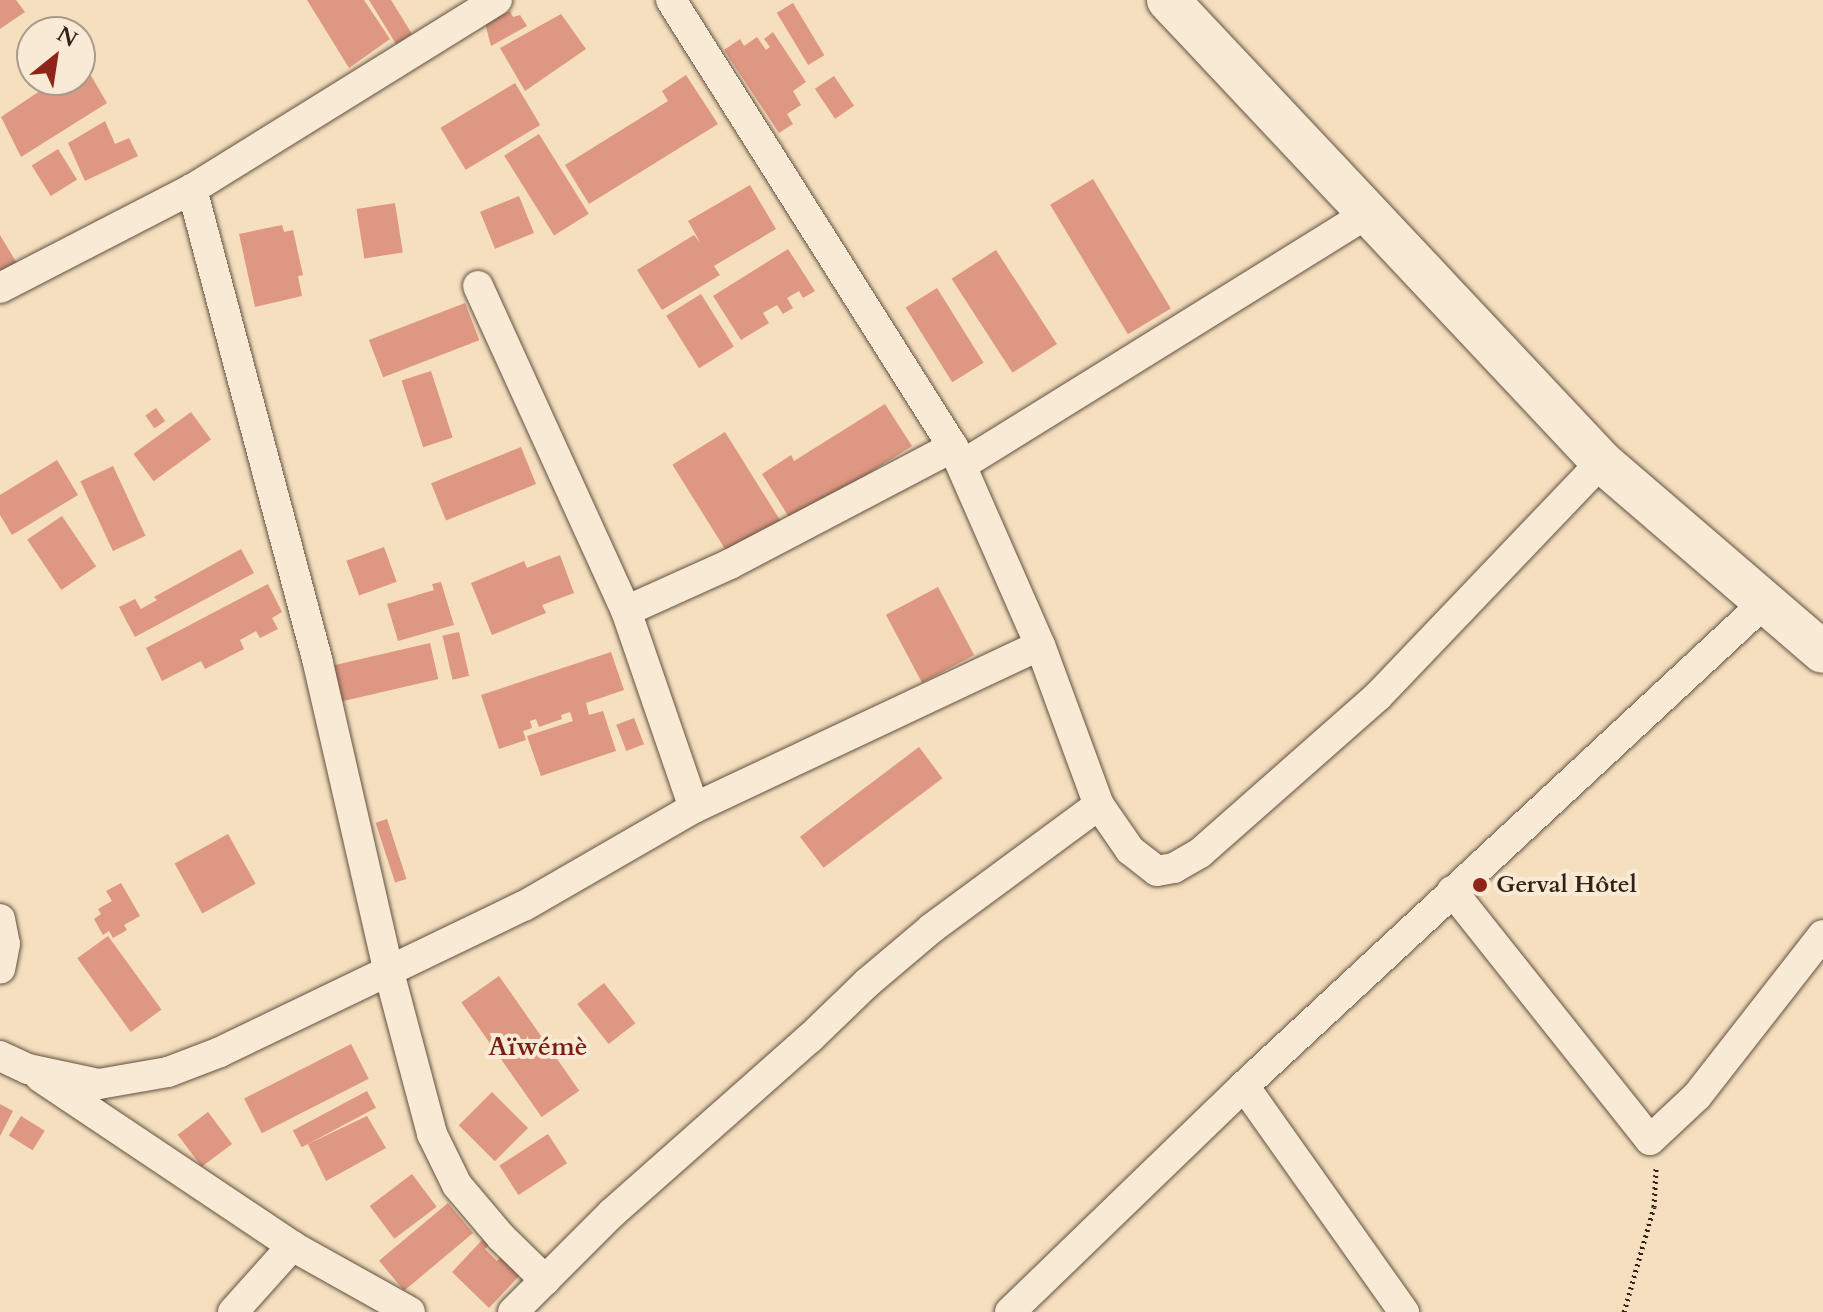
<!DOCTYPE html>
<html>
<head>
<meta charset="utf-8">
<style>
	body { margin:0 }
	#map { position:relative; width:1823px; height:1312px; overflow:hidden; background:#f5dfbe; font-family:Cardo,serif }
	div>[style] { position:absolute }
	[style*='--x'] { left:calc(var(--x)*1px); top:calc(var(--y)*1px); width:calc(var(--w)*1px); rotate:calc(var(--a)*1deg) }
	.building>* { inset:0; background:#de9781; transform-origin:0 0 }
	.path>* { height:5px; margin-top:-2.5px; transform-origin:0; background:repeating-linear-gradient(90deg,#322318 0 2px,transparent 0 6px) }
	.roads { filter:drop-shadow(0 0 2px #635242) drop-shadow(0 0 2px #635242) }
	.street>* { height:30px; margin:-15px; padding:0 15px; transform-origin:15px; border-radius:15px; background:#f8ead5 }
	.secondary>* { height:42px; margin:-21px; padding:0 21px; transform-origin:21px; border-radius:21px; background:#f8ead5 }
	.dots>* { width:22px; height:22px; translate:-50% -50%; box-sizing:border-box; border:4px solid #f8ead5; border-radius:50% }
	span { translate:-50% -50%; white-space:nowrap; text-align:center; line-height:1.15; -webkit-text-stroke:8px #f8ead5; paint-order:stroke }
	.poi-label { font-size:24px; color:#322318; font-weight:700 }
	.left { translate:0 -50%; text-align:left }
	.neighbourhood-label { font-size:26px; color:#7a1f14; font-weight:700 }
	.north { position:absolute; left:16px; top:16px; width:80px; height:80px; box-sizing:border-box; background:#f8ead5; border:2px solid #a99a89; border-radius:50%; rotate:30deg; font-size:22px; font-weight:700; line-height:32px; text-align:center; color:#322318 }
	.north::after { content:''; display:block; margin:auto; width:28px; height:36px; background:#8f2418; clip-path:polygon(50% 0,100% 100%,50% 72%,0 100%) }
</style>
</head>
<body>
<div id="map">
	<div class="building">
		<div style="clip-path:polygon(0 0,16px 0,25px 12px,0 29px)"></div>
		<div style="clip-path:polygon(307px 0,364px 0,390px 39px,349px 68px)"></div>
		<div style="clip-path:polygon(369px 0,391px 0,412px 34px,396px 44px)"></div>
		<div style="left:793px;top:3px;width:61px;height:19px;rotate:59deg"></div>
		<div style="clip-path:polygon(510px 11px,513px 17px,520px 15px,527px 26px,491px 46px,485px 23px)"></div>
		<div style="clip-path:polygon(561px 14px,586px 49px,525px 91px,500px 48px)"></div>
		<div style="clip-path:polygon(773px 32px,806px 82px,793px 91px,801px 105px,787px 114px,793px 124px,779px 133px,724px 50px,740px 39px,744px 46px,757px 37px,766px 50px,770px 47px,764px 39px)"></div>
		<div style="clip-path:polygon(83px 62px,107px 103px,21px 157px,1px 117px,56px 80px,80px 80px)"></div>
		<div style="clip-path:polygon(686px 75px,718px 124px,589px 204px,565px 165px,668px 101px,662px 91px)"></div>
		<div style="left:834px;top:76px;width:36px;height:23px;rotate:56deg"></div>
		<div style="left:515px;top:83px;width:49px;height:87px;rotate:59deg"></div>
		<div style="clip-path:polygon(105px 121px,115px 144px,129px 138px,138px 156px,85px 181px,68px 143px)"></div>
		<div style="left:539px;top:134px;width:94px;height:41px;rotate:58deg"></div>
		<div style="left:58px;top:149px;width:36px;height:31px;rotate:58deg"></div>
		<div style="left:1093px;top:179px;width:151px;height:50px;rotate:59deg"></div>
		<div style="clip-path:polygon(750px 185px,776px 229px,714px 266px,720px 275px,662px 310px,637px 270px,694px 235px,701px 244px,688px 221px)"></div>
		<div style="left:519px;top:196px;width:40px;height:42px;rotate:68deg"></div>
		<div style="left:395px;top:203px;width:50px;height:39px;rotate:81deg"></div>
		<div style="clip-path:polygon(282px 225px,284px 232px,293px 230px,303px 275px,298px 276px,302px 296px,255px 307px,239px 234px)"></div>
		<div style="clip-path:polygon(0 235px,18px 265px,0 276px)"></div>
		<div style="clip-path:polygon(788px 249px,815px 291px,803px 298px,799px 291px,787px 298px,793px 308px,783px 314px,777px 305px,763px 313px,769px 323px,741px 340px,713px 296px)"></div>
		<div style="left:996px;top:250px;width:112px;height:53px;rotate:57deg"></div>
		<div style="left:937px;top:288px;width:88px;height:37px;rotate:58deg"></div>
		<div style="left:701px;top:294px;width:62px;height:41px;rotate:58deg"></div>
		<div style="left:465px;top:303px;width:40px;height:103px;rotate:69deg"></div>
		<div style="left:431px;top:371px;width:70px;height:31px;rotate:72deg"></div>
		<div style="clip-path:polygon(885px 404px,912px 446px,792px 522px,762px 474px,791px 455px,794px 461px)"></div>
		<div style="left:156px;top:408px;width:16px;height:13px;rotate:55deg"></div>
		<div style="left:191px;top:412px;width:34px;height:71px;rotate:54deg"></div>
		<div style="left:725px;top:432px;width:108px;height:62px;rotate:58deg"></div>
		<div style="left:521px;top:447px;width:40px;height:97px;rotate:68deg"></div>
		<div style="clip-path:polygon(57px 460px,78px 495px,12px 535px,0 515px,0 495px)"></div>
		<div style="left:113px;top:466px;width:77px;height:36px;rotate:65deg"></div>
		<div style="left:62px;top:516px;width:61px;height:42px;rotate:56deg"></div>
		<div style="left:384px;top:547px;width:37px;height:40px;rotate:70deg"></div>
		<div style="clip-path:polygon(241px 549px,254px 573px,135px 637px,119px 607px,135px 599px,141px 609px,157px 600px,154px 597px)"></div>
		<div style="clip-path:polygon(560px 555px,574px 593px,542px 605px,546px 613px,492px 635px,471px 583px,524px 561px,527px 568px)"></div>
		<div style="clip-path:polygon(441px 582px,454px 625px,398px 641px,387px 604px,434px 590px,432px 584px)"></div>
		<div style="clip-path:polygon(268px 584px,282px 612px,272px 618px,278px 629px,260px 638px,256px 631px,240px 640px,244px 649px,205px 669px,201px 661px,162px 681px,146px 648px)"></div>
		<div style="left:938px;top:587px;width:77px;height:59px;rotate:62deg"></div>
		<div style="left:459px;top:632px;width:45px;height:17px;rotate:77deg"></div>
		<div style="left:430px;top:643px;width:37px;height:104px;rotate:77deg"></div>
		<div style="clip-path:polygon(611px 652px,624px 690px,586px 703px,589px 715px,603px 711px,616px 751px,541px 776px,527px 736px,573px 721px,570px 712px,561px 715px,562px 719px,539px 727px,536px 719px,530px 721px,532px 728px,523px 731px,526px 740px,499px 749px,481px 695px)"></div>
		<div style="left:634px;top:718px;width:28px;height:19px;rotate:69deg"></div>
		<div style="left:919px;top:747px;width:39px;height:149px;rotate:53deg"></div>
		<div style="left:387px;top:819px;width:63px;height:12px;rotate:72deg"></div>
		<div style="left:228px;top:834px;width:57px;height:61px;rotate:61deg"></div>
		<div style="clip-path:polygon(121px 883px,140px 916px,124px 925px,127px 930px,113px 938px,109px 931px,103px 935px,94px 919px,101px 914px,98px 909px,112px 901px,106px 891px)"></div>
		<div style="left:108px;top:936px;width:91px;height:38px;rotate:54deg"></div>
		<div style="left:499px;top:976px;width:140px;height:46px;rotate:55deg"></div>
		<div style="left:604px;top:983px;width:51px;height:34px;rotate:52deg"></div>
		<div style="left:351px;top:1044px;width:39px;height:120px;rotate:63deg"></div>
		<div style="left:367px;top:1091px;width:19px;height:84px;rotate:62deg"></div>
		<div style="left:492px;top:1092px;width:51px;height:47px;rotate:45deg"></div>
		<div style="clip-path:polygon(0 1104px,13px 1111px,0 1136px)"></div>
		<div style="left:208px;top:1112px;width:40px;height:38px;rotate:53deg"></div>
		<div style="left:21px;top:1116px;width:28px;height:23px;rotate:32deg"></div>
		<div style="clip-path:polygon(367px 1116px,386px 1148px,326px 1181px,308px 1144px)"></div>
		<div style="left:548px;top:1134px;width:35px;height:58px;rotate:57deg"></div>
		<div style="left:412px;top:1174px;width:41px;height:53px;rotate:53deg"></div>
		<div style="left:448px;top:1203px;width:39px;height:90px;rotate:50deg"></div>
		<div style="clip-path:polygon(483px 1239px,489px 1245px,485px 1249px,497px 1261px,501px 1257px,520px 1275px,489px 1308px,452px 1272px)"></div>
	</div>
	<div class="path">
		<div style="--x:1624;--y:1312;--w:109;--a:-74.1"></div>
		<div style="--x:1654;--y:1207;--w:39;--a:-87"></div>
	</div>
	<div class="roads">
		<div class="street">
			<div style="--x:671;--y:0;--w:529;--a:57.75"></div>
			<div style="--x:953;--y:447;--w:216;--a:66.3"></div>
			<div style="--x:1040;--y:645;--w:171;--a:69.8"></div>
			<div style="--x:1099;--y:805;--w:55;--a:55.4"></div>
			<div style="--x:1130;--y:850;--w:34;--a:38"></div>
			<div style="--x:1157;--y:871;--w:17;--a:-10"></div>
			<div style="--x:1174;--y:868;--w:30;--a:-30"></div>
			<div style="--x:1200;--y:853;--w:237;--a:-41.4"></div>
			<div style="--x:1378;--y:696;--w:324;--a:-46.3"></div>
			<div style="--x:192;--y:189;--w:490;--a:75.1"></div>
			<div style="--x:318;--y:663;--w:317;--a:77.1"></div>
			<div style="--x:389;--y:972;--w:168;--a:75.1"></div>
			<div style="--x:432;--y:1134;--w:57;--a:63.9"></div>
			<div style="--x:457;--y:1185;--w:68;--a:49.8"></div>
			<div style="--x:501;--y:1237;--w:62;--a:44.3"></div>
			<div style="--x:478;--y:286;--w:357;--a:65.5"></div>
			<div style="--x:0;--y:288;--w:216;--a:-27.3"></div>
			<div style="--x:192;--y:189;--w:359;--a:-31.8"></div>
			<div style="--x:962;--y:465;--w:478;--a:-31.8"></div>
			<div style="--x:694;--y:808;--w:208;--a:-109"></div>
			<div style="--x:626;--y:611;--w:114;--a:-24.3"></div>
			<div style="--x:730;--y:564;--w:252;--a:-27.7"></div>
			<div style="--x:1452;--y:891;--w:318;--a:51.5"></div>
			<div style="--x:1650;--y:1140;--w:64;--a:-43.1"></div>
			<div style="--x:1697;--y:1096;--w:204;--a:-52"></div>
			<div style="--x:0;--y:919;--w:25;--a:79"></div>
			<div style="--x:5;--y:944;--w:25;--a:101"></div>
			<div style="--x:0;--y:1056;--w:31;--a:25"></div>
			<div style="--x:28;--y:1069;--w:73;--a:11.9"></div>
			<div style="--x:99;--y:1084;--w:70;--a:-9.9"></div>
			<div style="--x:168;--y:1072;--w:56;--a:-21"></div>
			<div style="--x:220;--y:1052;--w:337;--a:-25.7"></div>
			<div style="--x:524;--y:906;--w:196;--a:-30"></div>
			<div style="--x:694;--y:808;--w:382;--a:-25.2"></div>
			<div style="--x:40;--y:1077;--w:303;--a:33.8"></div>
			<div style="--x:292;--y:1246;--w:135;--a:29.2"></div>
			<div style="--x:1244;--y:1086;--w:277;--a:54.7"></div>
			<div style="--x:233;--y:1312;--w:89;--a:-48.2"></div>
			<div style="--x:513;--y:1312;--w:140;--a:-45"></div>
			<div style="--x:612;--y:1213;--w:263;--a:-41.5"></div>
			<div style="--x:809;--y:1039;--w:81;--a:-44"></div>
			<div style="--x:867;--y:983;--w:85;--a:-40.2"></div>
			<div style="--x:932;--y:928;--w:207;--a:-36.4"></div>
			<div style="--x:1010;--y:1312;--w:325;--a:-44"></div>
			<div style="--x:1244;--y:1086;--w:708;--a:-42.88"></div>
		</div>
		<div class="secondary">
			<div style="--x:1168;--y:0;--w:634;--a:46.79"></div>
			<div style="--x:1602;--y:462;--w:291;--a:40.7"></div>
		</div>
	</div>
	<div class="dots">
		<div style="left:1480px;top:885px;background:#8f2418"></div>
	</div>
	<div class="poi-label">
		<span class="left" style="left:1496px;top:885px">Gerval Hôtel</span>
	</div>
	<div class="neighbourhood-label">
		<span style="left:538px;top:1047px">Aïwémè</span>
	</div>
	<div class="north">N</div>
</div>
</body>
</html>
